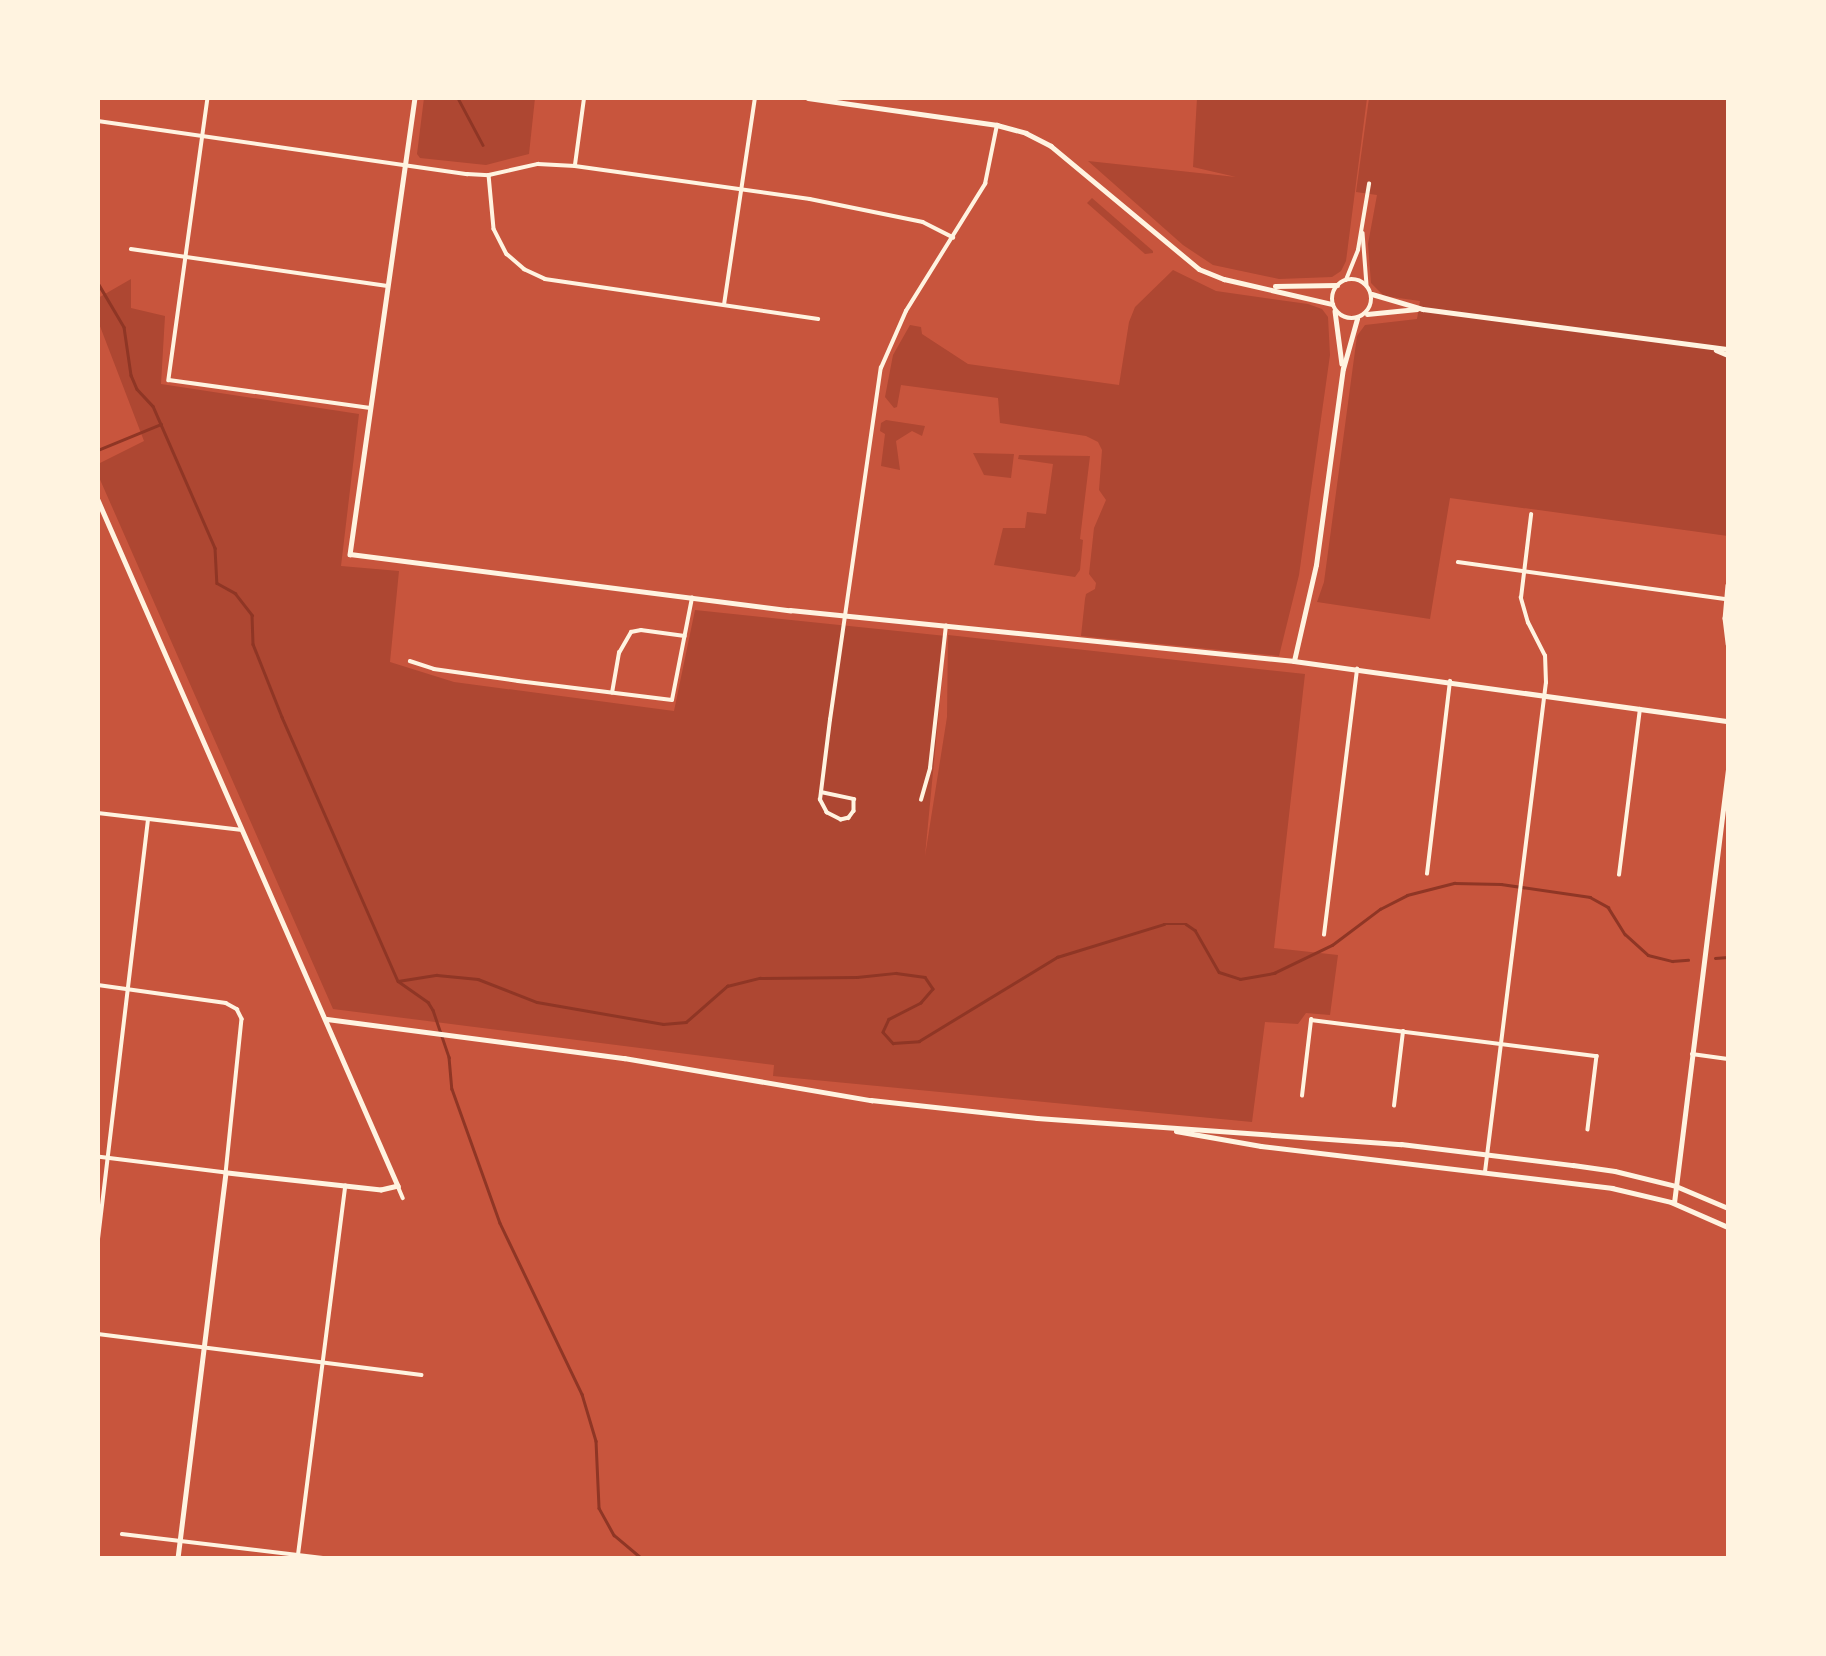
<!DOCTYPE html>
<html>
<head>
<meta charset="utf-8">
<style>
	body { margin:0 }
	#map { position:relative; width:1826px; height:1656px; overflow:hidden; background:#c8553d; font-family:Commissioner,sans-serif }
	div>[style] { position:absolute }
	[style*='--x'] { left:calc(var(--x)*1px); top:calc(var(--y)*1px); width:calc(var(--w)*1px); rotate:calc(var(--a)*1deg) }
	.green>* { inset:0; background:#ae4732 }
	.stream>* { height:2.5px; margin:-1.25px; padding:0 1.25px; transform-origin:1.25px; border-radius:1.25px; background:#8f3625 }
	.minor>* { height:3.5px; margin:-1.75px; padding:0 1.75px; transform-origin:1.75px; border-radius:1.75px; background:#fff3e0 }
	.tertiary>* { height:4.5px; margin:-2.25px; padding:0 2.25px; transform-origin:2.25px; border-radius:2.25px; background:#fff3e0 }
	.tertiary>.ring { margin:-2.25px; padding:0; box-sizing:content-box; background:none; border:4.5px solid #fff3e0; border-radius:50% }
	span { translate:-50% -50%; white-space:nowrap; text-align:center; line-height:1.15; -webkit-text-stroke:5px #fff3e0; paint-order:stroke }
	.frame { position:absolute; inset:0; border:100px solid #fff3e0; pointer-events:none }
</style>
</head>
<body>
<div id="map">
	<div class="green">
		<div style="clip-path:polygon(424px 98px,535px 98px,529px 154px,486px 165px,420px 158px,417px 154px)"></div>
		<div style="clip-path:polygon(1197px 98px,1367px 98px,1346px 261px,1341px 271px,1332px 277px,1279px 279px,1213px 265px,1183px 245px,1088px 161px,1236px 177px,1193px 167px)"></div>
		<div style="clip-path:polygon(1369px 98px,1728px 98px,1728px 536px,1450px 498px,1430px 619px,1317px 602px,1324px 582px,1357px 336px,1365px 325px,1417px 319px,1420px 301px,1384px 296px,1371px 283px,1368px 244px,1377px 195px,1356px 192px)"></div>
		<div style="clip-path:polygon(1092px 198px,1153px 251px,1153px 253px,1145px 254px,1087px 203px)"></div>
		<div style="clip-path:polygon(1173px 270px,1216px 291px,1308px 304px,1322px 309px,1328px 317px,1330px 355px,1299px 575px,1279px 656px,1081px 636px,1085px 599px,1086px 594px,1095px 589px,1096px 583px,1089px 574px,1094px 528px,1106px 500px,1099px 490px,1102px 450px,1098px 442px,1086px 436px,1000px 423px,998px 398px,901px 385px,897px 407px,894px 408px,885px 397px,893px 355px,910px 325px,921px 327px,922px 334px,968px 364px,1119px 385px,1129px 322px,1135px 307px)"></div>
		<div style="clip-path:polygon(131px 279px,131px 308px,165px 316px,161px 384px,359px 414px,341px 566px,399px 571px,390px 662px,454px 682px,674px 711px,695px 610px,946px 636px,925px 856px,947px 717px,948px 635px,1305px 674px,1274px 948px,1338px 955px,1330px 1015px,1306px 1013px,1298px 1024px,1265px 1022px,1252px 1122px,773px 1076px,774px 1065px,333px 1009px,98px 475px,98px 464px,144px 441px,98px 321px,98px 298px)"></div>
		<div style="clip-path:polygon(886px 420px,925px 426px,922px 436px,912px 431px,896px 441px,900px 470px,881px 466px,885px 434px,880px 431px,881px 423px)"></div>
		<div style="clip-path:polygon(973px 453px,1014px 454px,1011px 478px,984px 475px)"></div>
		<div style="clip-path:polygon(1019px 455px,1090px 456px,1080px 539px,1083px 540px,1080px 570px,1075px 577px,994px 565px,1003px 528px,1025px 528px,1027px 512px,1046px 514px,1053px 464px,1018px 459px)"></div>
	</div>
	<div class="stream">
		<div style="--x:458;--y:98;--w:53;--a:62"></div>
		<div style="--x:98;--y:283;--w:51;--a:59.4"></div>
		<div style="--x:124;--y:327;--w:49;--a:81.7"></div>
		<div style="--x:131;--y:375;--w:15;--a:67"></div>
		<div style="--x:137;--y:389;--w:23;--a:47"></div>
		<div style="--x:153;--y:406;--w:155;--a:66.4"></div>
		<div style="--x:215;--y:548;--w:35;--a:87"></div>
		<div style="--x:217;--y:583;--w:21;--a:29"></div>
		<div style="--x:235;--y:593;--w:28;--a:52"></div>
		<div style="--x:252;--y:615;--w:29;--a:88"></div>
		<div style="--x:253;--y:644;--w:79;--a:68.3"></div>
		<div style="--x:282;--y:717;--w:288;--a:66.3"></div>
		<div style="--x:398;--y:981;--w:37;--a:35"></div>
		<div style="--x:428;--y:1002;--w:9;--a:58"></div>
		<div style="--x:433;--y:1010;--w:50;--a:71.2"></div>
		<div style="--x:449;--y:1057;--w:32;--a:85"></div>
		<div style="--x:452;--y:1089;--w:142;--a:70.3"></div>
		<div style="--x:500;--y:1223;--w:190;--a:64.4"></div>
		<div style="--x:582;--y:1394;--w:49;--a:73.4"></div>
		<div style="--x:596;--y:1441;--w:67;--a:87.4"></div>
		<div style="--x:599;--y:1508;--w:31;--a:61"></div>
		<div style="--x:614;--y:1535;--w:35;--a:40"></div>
		<div style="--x:98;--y:450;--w:68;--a:-22.4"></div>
		<div style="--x:1715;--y:958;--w:13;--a:-4"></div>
		<div style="--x:398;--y:981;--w:39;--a:-9"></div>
		<div style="--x:437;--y:975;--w:41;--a:5.6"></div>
		<div style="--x:478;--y:979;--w:63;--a:21.3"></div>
		<div style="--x:537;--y:1002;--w:128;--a:9.9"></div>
		<div style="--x:663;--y:1024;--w:23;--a:-5"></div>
		<div style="--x:686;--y:1022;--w:55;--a:-41.3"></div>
		<div style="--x:727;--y:986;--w:34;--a:-14"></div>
		<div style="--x:760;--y:978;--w:97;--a:-0.6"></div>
		<div style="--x:857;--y:977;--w:39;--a:-6"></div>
		<div style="--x:896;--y:973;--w:29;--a:8"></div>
		<div style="--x:925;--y:977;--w:14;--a:56"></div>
		<div style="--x:933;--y:989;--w:18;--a:131"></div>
		<div style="--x:921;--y:1003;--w:36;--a:153"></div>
		<div style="--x:889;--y:1019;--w:14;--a:115"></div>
		<div style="--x:883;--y:1032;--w:15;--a:48"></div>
		<div style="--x:893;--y:1043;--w:26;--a:-4"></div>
		<div style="--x:919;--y:1041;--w:162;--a:-31.3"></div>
		<div style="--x:1057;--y:957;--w:112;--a:-17.1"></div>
		<div style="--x:1164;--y:924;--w:22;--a:0"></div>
		<div style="--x:1186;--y:924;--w:11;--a:34"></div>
		<div style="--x:1195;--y:930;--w:48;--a:60.3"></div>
		<div style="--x:1219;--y:972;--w:22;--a:18"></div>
		<div style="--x:1240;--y:979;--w:35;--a:-10"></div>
		<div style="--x:1274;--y:973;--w:64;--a:-25.8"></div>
		<div style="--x:1332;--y:945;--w:60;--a:-36.9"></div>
		<div style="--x:1380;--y:909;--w:30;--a:-27"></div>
		<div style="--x:1407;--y:895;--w:49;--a:-14.3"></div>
		<div style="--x:1454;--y:883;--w:47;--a:1.2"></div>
		<div style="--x:1501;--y:884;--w:90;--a:8.3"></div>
		<div style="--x:1590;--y:897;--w:21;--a:29"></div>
		<div style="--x:1608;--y:907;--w:32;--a:58"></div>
		<div style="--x:1625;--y:934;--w:31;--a:42"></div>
		<div style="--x:1648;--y:955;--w:25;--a:14"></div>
		<div style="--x:1672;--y:961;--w:16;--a:-4"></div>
	</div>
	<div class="minor">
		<div style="--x:208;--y:98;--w:285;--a:97.9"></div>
		<div style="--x:169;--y:380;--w:203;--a:7.9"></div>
		<div style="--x:98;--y:121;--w:373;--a:8.2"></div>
		<div style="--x:467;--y:174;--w:22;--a:3"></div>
		<div style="--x:489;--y:175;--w:50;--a:-12.7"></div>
		<div style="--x:538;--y:164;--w:37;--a:3"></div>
		<div style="--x:575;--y:166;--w:237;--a:8"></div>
		<div style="--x:810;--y:199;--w:115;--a:11.5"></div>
		<div style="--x:923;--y:222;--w:34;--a:27"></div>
		<div style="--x:575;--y:165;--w:68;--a:-82.3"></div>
		<div style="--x:489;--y:175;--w:54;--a:84.7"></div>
		<div style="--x:494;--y:229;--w:28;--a:63"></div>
		<div style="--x:507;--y:254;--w:23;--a:41"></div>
		<div style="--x:524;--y:269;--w:23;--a:25"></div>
		<div style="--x:545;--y:279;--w:276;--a:8.3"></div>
		<div style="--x:1363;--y:233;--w:52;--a:85.6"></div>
		<div style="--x:131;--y:249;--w:259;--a:8.2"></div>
		<div style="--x:1346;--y:280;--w:32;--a:-68"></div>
		<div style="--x:1358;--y:250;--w:67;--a:-80.5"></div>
		<div style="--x:724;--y:305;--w:209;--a:-81.5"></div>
		<div style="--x:1458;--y:562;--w:271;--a:7.9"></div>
		<div style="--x:410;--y:661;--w:25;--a:18"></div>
		<div style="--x:434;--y:669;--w:85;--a:8.1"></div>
		<div style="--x:518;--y:681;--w:155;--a:7"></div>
		<div style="--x:672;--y:700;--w:104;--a:-78.9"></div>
		<div style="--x:612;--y:693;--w:41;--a:-80.1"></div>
		<div style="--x:619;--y:653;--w:24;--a:-60"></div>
		<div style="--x:631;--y:632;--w:10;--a:-11"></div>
		<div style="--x:641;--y:630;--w:44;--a:7.8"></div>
		<div style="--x:821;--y:792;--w:34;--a:12"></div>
		<div style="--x:854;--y:799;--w:12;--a:90"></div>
		<div style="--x:854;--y:811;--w:9;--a:126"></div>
		<div style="--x:849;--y:818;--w:8;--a:166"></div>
		<div style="--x:841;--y:820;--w:16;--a:-153"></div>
		<div style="--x:827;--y:813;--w:15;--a:-118"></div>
		<div style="--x:820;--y:800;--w:81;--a:-82.9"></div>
		<div style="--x:830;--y:720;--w:356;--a:-81.8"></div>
		<div style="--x:881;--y:368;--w:62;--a:-66.3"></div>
		<div style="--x:906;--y:311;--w:150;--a:-58.1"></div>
		<div style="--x:985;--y:184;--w:60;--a:-78.5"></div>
		<div style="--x:921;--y:800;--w:33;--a:-74"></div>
		<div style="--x:930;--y:768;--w:143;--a:-83.6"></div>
		<div style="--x:98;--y:813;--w:145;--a:6.7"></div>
		<div style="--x:1427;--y:874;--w:194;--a:-83.2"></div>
		<div style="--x:1619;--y:875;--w:167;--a:-82.8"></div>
		<div style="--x:1324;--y:935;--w:268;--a:-82.9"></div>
		<div style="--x:98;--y:985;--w:129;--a:8"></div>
		<div style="--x:226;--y:1003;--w:13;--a:29"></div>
		<div style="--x:237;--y:1009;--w:11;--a:63"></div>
		<div style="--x:242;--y:1019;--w:155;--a:95.9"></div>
		<div style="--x:226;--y:1173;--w:129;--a:-172.9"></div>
		<div style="--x:1692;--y:1054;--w:36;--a:8"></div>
		<div style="--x:1302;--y:1096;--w:77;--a:-83.2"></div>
		<div style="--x:1311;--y:1020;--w:288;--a:7.2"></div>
		<div style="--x:1597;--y:1056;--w:74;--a:97"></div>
		<div style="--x:1394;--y:1106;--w:75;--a:-83.1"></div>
		<div style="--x:1485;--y:1172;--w:493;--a:-82.9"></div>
		<div style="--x:1546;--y:683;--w:27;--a:-92"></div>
		<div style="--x:1545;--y:656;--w:37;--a:-117"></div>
		<div style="--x:1528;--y:623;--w:26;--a:-106"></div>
		<div style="--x:1521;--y:598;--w:84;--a:-83.1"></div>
		<div style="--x:398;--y:1186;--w:13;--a:67"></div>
		<div style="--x:98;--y:1239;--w:422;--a:-83.2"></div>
		<div style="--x:98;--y:1334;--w:326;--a:7.2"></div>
		<div style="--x:122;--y:1534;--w:202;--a:6.8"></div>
		<div style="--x:298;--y:1555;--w:372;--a:-82.7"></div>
	</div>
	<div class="tertiary">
		<div style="--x:415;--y:98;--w:461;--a:98.1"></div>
		<div style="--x:350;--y:554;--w:444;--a:7.3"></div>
		<div style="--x:790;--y:610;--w:507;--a:5.78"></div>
		<div style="--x:1294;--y:661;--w:438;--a:7.9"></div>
		<div style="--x:808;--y:98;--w:191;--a:8.1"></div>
		<div style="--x:997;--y:125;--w:30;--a:15"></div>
		<div style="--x:1026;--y:133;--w:28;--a:27"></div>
		<div style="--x:1051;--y:146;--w:192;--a:39.7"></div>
		<div style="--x:1199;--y:269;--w:27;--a:22"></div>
		<div style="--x:1224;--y:279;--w:111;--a:13"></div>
		<div class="ring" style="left:1332px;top:279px;width:35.5px;height:35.5px"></div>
		<div style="--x:1275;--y:286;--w:62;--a:-0.9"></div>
		<div style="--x:1372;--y:294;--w:53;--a:16.4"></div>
		<div style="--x:1423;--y:309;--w:308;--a:7.5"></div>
		<div style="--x:1335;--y:311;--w:53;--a:82.5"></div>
		<div style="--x:1367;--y:314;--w:50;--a:-5.7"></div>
		<div style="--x:1716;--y:350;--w:13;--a:23"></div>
		<div style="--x:98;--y:500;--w:749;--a:66.38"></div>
		<div style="--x:398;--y:1186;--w:17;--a:167"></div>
		<div style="--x:381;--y:1190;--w:156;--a:-173.7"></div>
		<div style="--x:226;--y:1173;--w:388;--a:97.1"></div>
		<div style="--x:1728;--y:585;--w:33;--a:95"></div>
		<div style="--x:1725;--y:618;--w:26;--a:83"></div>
		<div style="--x:1294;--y:661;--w:98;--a:-77.1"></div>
		<div style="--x:1316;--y:565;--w:198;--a:-82.2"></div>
		<div style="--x:1343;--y:369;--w:52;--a:-74.4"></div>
		<div style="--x:327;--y:1019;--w:300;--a:7.5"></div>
		<div style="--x:624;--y:1058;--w:251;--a:9.7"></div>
		<div style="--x:871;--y:1100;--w:167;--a:6.2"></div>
		<div style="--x:1037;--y:1118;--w:365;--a:4.1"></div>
		<div style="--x:1401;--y:1144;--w:173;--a:7"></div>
		<div style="--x:1573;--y:1165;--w:42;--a:8.1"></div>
		<div style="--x:1615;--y:1171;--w:63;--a:13.8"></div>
		<div style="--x:1676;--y:1186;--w:56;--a:22.9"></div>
		<div style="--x:1176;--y:1131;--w:86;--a:10"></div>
		<div style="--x:1261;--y:1146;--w:354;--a:6.8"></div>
		<div style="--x:1612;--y:1188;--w:61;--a:13.3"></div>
		<div style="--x:1671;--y:1202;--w:62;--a:23.7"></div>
		<div style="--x:1674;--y:1203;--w:436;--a:-82.9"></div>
	</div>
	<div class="frame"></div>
</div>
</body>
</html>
